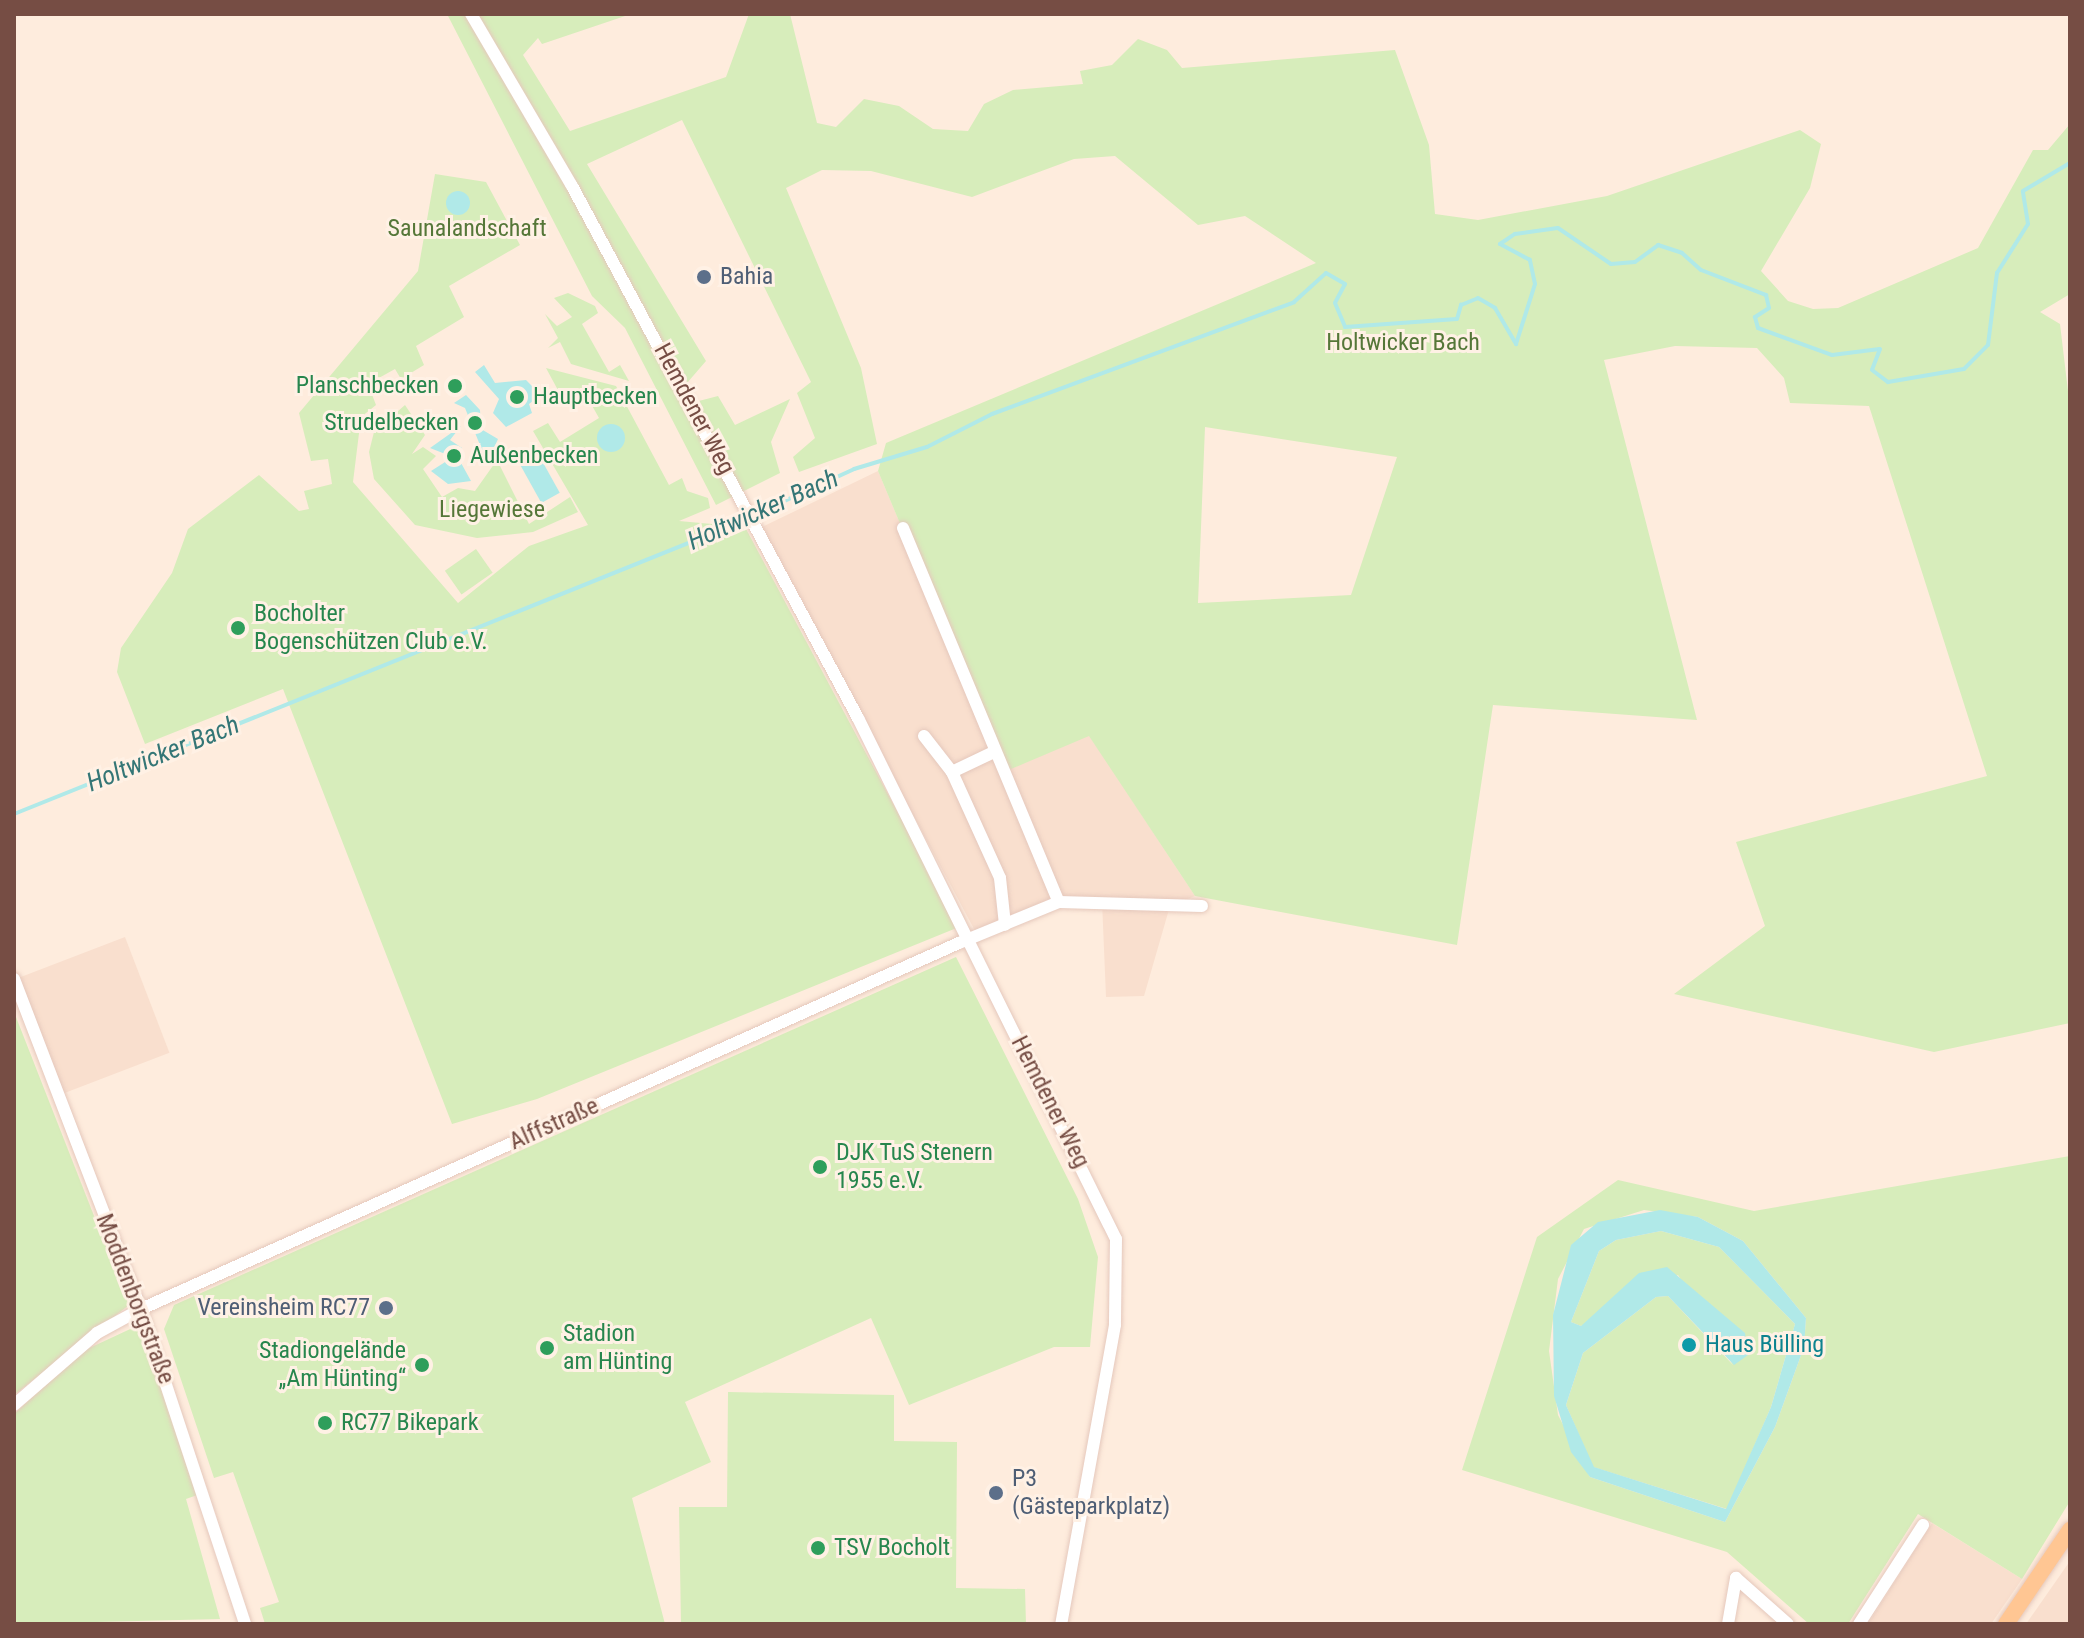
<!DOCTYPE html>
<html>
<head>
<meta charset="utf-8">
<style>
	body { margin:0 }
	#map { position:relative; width:2084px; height:1638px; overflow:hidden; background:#feecdd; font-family:"Roboto Condensed",sans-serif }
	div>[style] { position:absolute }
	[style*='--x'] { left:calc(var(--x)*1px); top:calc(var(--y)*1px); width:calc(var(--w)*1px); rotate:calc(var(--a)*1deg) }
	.residential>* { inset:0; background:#f9dfce; transform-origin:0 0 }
	.green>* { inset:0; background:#d7edbb; transform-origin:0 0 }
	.water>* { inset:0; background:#b0e9e8; transform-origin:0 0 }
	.round { border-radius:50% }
	.stream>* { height:4px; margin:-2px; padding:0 2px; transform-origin:2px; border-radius:2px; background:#b0e9e8 }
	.roads { filter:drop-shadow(0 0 2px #e5c8bc) drop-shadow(0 0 2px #e5c8bc) }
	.minor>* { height:12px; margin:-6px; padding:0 6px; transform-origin:6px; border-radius:6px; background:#fff }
	.major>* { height:16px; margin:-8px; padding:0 8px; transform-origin:8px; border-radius:8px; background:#ffc693 }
	.dots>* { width:22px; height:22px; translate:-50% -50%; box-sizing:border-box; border:4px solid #fff1e5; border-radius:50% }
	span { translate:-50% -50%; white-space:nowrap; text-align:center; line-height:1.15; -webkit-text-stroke:6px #fff1e5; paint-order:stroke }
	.park-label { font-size:24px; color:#557738 }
	.service-label { font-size:24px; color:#4e5e75 }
	.left { translate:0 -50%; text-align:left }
	.right { translate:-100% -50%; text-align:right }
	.leisure-label { font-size:24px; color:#27864d }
	.street-label { font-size:24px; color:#764d44 }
	.culture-label { font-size:24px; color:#0d838f }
	.water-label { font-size:26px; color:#347676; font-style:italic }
	.frame { position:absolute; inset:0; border:16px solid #764d44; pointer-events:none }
</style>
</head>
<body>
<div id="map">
	<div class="residential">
		<div style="clip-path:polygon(878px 471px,1004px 771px,1089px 735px,1195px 896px,1170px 906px,1144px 996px,1106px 997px,1102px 901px,1079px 900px,980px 940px,760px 528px)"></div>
		<div style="left:125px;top:937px;width:124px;height:113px;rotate:69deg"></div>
		<div style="clip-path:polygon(1932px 1523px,2022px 1579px,1991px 1624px,1868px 1624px)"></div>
		<div style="clip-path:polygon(2070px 1561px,2070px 1624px,2026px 1624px)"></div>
	</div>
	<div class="green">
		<div style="clip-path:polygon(evenodd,447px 14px,631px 14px,542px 44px,538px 38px,523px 55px,570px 131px,726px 77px,749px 14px,790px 14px,817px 123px,836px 127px,864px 99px,899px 106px,933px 129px,968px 131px,984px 104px,1013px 90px,1083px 84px,1080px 71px,1112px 65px,1138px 39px,1167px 50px,1182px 68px,1395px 50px,1429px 145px,1435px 214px,1478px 220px,1607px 196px,1800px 130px,1821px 144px,1810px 188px,1761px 271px,1788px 301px,1813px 309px,1838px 308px,1978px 248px,2033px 150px,2048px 150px,2070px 124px,2070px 294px,2040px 312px,2060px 324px,2070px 408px,2070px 1023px,1934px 1052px,1674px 994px,1765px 926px,1736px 842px,1987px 776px,1869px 406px,1790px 403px,1784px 378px,1757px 348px,1675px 346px,1604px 360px,1697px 720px,1493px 705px,1457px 945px,1195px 896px,1089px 736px,1004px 772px,878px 471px,886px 443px,1316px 263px,1245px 216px,1198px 225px,1115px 156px,1074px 159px,972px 197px,871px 171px,822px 170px,786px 188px,861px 368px,877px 444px,799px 472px,793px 457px,815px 438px,797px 393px,811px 382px,682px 120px,587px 164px,706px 361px,687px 383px,695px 402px,718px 396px,735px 425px,790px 399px,771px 442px,780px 473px,716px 505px,625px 328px,592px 296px,447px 14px,1205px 427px,1397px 457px,1351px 595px,1198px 603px,1205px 427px)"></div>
		<div style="clip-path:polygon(435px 174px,486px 182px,520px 245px,449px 286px,464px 317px,416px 346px,424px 365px,401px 379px,395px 369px,368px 384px,376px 405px,361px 417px,353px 482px,458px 603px,529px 546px,588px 525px,533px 431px,548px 423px,560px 442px,599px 418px,586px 395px,566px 405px,546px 368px,616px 386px,669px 485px,682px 478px,687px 491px,708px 498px,710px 508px,679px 521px,745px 527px,959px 927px,537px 1099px,452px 1124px,283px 689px,145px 744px,117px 672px,121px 648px,172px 573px,188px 529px,259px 475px,299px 511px,309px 509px,304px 491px,332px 484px,328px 459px,311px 461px,299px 413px,418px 271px)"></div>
		<div style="clip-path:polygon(568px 293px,595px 306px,598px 313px,582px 324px,609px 372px,620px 365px,629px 381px,571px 364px,560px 342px,548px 348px,558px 338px,545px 314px,557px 326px,572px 317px,554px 298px)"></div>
		<div style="clip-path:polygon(405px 405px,425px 435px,412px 454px,423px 447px,436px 456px,423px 469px,442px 497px,458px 488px,475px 491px,497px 460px,529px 524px,570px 497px,578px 512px,533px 532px,477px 538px,415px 525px,374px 479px,369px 452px,374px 432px)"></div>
		<div style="left:476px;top:549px;width:29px;height:38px;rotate:55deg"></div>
		<div style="clip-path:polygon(956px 957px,1078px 1199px,1098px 1257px,1090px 1347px,1054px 1347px,909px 1405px,871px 1318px,685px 1402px,711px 1462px,632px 1498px,665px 1624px,265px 1624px,260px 1608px,279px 1602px,233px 1472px,214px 1478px,164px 1329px,174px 1305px)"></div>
		<div style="clip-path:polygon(14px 1012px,129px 1305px,14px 1395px)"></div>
		<div style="clip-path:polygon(evenodd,2070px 1156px,2070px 1501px,2022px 1579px,1918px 1514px,1848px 1624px,1809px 1624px,1727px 1552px,1462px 1470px,1537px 1237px,1618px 1180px,1754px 1211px,2070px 1156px,1644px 1210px,1698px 1217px,1743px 1241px,1806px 1318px,1804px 1347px,1775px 1427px,1725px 1522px,1590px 1477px,1558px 1415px,1549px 1351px,1558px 1279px,1584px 1229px,1644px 1210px)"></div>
		<div style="clip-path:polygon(1661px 1231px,1719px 1247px,1795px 1324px,1771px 1407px,1727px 1509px,1593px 1467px,1566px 1405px,1583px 1353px,1656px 1297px,1668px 1296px,1733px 1365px,1678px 1275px,1581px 1326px,1571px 1322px,1599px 1251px,1616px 1240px)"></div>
		<div style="clip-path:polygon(141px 1324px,200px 1494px,186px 1499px,220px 1619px,14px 1624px,14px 1414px,83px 1351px)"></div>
		<div style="clip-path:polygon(728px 1392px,894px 1395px,894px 1441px,957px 1442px,956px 1588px,1025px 1589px,1026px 1624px,681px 1624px,679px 1507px,727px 1507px)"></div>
	</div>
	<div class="water">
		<div class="round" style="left:446px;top:191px;width:24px;height:24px"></div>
		<div style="clip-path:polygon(484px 365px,495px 383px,526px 380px,541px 395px,529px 404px,532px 413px,506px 427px,493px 413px,499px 399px,475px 372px)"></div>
		<div style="clip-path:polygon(466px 395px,480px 410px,481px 429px,498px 439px,493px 450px,482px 450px,465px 408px,454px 403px)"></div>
		<div class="round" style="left:597px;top:424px;width:28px;height:28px"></div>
		<div style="clip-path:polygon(461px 426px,450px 440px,462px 448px,455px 452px,471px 481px,448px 484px,431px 471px,453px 457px,430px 448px)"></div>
		<div style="left:536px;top:450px;width:49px;height:21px;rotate:61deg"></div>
		<div style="clip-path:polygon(evenodd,1660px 1210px,1698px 1217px,1743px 1241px,1806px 1318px,1804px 1347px,1775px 1427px,1725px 1522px,1590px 1477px,1571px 1452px,1554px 1396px,1553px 1315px,1571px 1245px,1598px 1222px,1660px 1210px,1661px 1231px,1719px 1247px,1795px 1324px,1771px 1407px,1726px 1509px,1594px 1467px,1566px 1405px,1583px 1353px,1656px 1297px,1668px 1296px,1734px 1365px,1748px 1355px,1745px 1333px,1667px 1267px,1639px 1273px,1581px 1326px,1571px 1322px,1599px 1251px,1616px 1240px,1661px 1231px)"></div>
	</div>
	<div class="stream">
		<div style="--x:14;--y:814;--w:762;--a:-21.89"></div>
		<div style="--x:721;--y:530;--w:146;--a:-24.6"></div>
		<div style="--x:854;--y:469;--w:76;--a:-16.8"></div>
		<div style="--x:927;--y:447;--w:73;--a:-26.9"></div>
		<div style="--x:992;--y:414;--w:322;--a:-20.3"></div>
		<div style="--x:1294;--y:302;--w:43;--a:-42.2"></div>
		<div style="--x:1326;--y:273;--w:22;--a:30"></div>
		<div style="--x:1345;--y:284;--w:21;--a:118"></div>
		<div style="--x:1335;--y:303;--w:26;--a:67"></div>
		<div style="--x:1345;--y:327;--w:112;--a:-4.1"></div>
		<div style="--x:1457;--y:319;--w:15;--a:-74"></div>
		<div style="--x:1461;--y:305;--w:18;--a:-22"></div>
		<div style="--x:1478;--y:298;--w:20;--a:30"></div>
		<div style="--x:1495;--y:308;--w:42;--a:59.7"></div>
		<div style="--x:1516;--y:344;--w:63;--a:-72.4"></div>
		<div style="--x:1535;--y:284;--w:25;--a:-102"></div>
		<div style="--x:1530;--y:260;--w:34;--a:-152"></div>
		<div style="--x:1500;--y:244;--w:18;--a:-34"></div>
		<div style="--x:1515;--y:234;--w:43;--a:-7.9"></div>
		<div style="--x:1558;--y:228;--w:64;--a:34.2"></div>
		<div style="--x:1611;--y:264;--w:24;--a:-5"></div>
		<div style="--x:1635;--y:262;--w:29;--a:-36"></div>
		<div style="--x:1658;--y:245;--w:25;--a:18"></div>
		<div style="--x:1682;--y:253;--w:25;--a:42"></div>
		<div style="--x:1701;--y:270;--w:70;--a:21"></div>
		<div style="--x:1766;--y:295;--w:13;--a:77"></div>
		<div style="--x:1769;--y:308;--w:17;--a:147"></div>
		<div style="--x:1755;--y:317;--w:11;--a:75"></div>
		<div style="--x:1758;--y:328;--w:79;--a:20"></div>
		<div style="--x:1832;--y:355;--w:48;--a:-7.1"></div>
		<div style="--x:1880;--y:349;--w:22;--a:111"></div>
		<div style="--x:1872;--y:370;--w:20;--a:37"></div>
		<div style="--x:1888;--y:382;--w:77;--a:-9.7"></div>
		<div style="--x:1964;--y:369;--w:34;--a:-45"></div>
		<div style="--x:1988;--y:345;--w:73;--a:-82.9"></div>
		<div style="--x:1997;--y:273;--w:58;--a:-57.7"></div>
		<div style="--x:2028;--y:224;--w:33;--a:-99"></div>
		<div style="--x:2023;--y:191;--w:55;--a:-30.8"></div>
	</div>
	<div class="roads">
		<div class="minor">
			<div style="--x:471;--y:14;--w:199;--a:59.6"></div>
			<div style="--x:572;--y:186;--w:604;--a:61.74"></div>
			<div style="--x:858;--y:718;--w:581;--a:63.66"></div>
			<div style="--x:1116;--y:1239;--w:86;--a:90.7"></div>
			<div style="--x:1115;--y:1325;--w:304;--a:100.2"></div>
			<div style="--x:903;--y:528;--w:405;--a:67.4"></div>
			<div style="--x:924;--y:736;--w:46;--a:52.1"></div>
			<div style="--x:952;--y:772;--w:116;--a:65.6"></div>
			<div style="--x:1000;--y:878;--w:47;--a:83.9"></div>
			<div style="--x:952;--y:772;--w:47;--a:-25.5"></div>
			<div style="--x:14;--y:979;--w:354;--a:69"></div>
			<div style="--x:141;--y:1309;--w:332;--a:71.7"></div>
			<div style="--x:14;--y:1405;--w:110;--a:-40.9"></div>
			<div style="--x:97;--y:1333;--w:50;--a:-28.6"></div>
			<div style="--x:141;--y:1309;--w:896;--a:-24.11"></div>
			<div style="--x:959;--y:943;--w:108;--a:-22.3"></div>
			<div style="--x:1059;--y:902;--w:143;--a:1.6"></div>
			<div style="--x:1728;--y:1624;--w:47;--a:-80.1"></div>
			<div style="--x:1736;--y:1578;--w:69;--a:41.5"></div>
			<div style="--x:1859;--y:1624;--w:118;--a:-57.1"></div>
		</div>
		<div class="major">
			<div style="--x:2006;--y:1624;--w:114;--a:-55.8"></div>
		</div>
	</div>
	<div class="dots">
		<div style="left:704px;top:277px;background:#5c6f8a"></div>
		<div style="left:455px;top:386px;background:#2e9e5b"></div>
		<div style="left:517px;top:397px;background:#2e9e5b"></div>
		<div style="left:475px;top:423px;background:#2e9e5b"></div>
		<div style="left:454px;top:456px;background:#2e9e5b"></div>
		<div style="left:238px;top:628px;background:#2e9e5b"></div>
		<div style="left:820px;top:1167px;background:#2e9e5b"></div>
		<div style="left:386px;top:1308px;background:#5c6f8a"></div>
		<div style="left:1689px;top:1345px;background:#0f9aa8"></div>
		<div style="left:547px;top:1348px;background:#2e9e5b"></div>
		<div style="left:422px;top:1365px;background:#2e9e5b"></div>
		<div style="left:325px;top:1423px;background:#2e9e5b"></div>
		<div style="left:996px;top:1493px;background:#5c6f8a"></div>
		<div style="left:818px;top:1548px;background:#2e9e5b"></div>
	</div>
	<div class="park-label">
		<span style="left:467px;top:229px">Saunalandschaft</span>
		<span style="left:1403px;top:343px">Holtwicker Bach</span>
		<span style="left:492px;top:510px">Liegewiese</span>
	</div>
	<div class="service-label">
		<span class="left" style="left:720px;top:277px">Bahia</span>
		<span class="right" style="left:370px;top:1308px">Vereinsheim RC77</span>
		<span class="left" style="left:1012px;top:1493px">P3<br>(Gästeparkplatz)</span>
	</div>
	<div class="leisure-label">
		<span class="right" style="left:439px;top:386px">Planschbecken</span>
		<span class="left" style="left:533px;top:397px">Hauptbecken</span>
		<span class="right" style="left:459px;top:423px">Strudelbecken</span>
		<span class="left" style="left:470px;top:456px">Außenbecken</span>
		<span class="left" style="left:254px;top:628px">Bocholter<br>Bogenschützen Club e.V.</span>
		<span class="left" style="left:836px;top:1167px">DJK TuS Stenern<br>1955 e.V.</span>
		<span class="left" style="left:563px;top:1348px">Stadion<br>am Hünting</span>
		<span class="right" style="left:406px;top:1365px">Stadiongelände<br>„Am Hünting“</span>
		<span class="left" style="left:341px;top:1423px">RC77 Bikepark</span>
		<span class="left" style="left:834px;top:1548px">TSV Bocholt</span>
	</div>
	<div class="street-label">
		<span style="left:694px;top:409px;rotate:62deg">Hemdener Weg</span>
		<span style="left:1050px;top:1102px;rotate:63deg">Hemdener Weg</span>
		<span style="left:554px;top:1124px;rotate:-24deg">Alffstraße</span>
		<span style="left:135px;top:1299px;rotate:69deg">Moddenborgstraße</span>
	</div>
	<div class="culture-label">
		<span class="left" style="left:1705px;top:1345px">Haus Bülling</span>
	</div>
	<div class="water-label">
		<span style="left:763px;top:510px;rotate:-24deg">Holtwicker Bach</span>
		<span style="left:163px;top:754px;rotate:-22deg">Holtwicker Bach</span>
	</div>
	<div class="frame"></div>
</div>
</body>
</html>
